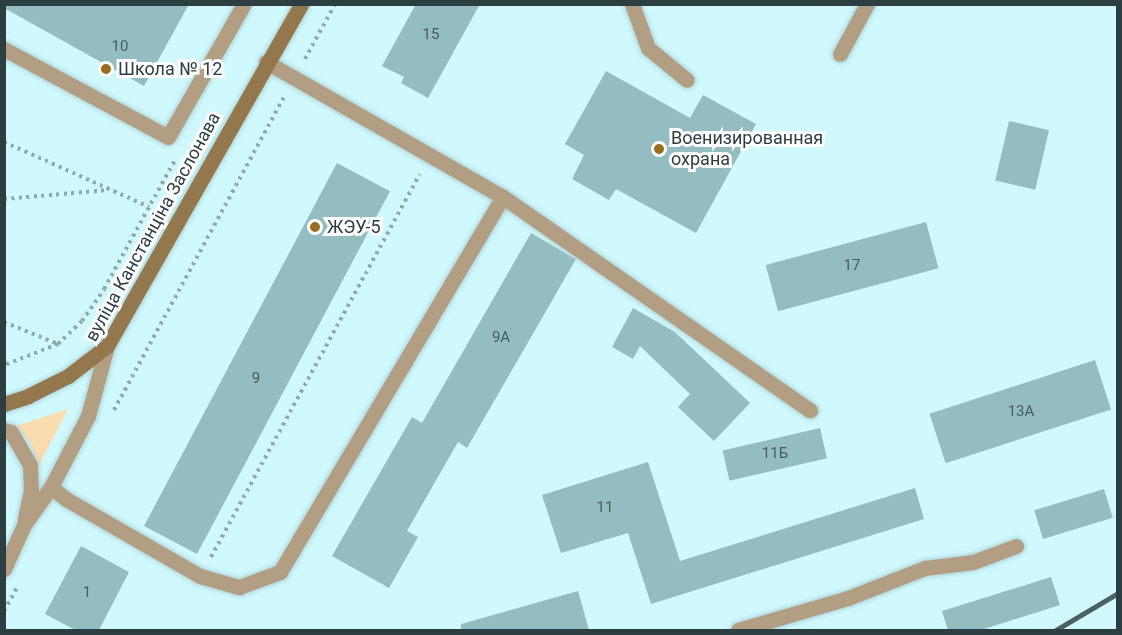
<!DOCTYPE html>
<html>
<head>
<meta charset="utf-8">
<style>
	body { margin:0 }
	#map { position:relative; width:1122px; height:635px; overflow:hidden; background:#cff9fe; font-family:Roboto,sans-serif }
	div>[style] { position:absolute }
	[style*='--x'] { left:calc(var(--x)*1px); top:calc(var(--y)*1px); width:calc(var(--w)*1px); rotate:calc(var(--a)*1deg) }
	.green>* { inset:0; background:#fadcae }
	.building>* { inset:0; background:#94bdc1; transform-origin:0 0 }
	.path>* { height:4px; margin-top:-2px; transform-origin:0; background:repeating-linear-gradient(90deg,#8cabaf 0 3px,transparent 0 7.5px) }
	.roads { filter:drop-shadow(0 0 2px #afd4d8) drop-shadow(0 0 2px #afd4d8) }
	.lane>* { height:15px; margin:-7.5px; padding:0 7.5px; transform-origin:7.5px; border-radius:7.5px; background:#b29f83 }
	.street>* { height:15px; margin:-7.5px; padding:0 7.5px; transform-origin:7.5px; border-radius:7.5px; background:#b29f83 }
	.secondary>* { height:15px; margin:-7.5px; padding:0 7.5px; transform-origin:7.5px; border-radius:7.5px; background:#93784d }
	.rail>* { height:4.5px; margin:-2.25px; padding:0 2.25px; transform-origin:2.25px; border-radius:2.25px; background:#4b6163 }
	.dots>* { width:16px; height:16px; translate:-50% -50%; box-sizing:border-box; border:3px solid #fff; border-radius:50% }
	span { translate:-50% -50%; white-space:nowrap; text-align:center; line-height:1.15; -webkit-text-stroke:6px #fff; paint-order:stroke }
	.number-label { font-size:15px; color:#475e60 }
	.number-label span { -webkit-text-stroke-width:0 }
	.poi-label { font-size:18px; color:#2d3e40 }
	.left { translate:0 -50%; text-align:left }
	.street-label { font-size:18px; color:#2d3e40 }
	.frame { position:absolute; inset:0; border:6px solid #2d3e40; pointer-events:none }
</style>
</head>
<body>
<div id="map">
	<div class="green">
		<div style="clip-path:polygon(68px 409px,39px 465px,30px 443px,16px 426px)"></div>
	</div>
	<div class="building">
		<div style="clip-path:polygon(4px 4px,189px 4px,144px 86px,4px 8px)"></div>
		<div style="clip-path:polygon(416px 4px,480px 4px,428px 98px,401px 83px,404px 77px,382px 66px)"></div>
		<div style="clip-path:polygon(606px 71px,690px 118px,703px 95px,756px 124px,696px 233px,616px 189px,609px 200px,572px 179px,584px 155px,565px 144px)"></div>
		<div style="left:1009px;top:121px;width:41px;height:61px;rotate:13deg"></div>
		<div style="left:337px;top:163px;width:60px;height:411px;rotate:28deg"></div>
		<div style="left:926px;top:222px;width:48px;height:166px;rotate:75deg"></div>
		<div style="clip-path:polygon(531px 233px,576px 259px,467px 448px,458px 442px,407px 531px,418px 537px,389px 588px,332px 556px,412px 417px,422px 423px)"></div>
		<div style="clip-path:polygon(633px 308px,675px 332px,750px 403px,714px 441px,678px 407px,690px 394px,640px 346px,633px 359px,612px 347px)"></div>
		<div style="left:1095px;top:360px;width:52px;height:174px;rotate:72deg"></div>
		<div style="left:820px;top:428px;width:31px;height:100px;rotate:77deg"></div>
		<div style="clip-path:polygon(648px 462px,680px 561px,915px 488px,924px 519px,651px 604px,628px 533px,561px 553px,542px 495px)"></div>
		<div style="left:1104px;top:489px;width:30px;height:73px;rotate:73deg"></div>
		<div style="clip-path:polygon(81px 546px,129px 572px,99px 630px,75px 630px,45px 614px)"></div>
		<div style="clip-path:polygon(1051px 577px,1060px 605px,981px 630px,948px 630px,942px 611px)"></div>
		<div style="clip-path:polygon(578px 591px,589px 630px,461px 630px,461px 624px)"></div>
	</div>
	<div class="path">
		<div style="--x:305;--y:59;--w:63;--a:-61.4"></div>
		<div style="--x:4;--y:142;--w:159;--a:24.1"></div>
		<div style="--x:4;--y:199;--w:104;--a:-4.9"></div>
		<div style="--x:4;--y:322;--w:58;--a:22.2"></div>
		<div style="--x:58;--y:344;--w:58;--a:158.7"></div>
		<div style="--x:58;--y:344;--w:33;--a:-44"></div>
		<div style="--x:82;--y:321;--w:39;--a:-55"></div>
		<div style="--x:104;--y:289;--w:149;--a:-61.2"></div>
		<div style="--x:114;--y:410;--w:356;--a:-61.5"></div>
		<div style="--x:211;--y:557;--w:436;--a:-61.4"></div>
		<div style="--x:4;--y:611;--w:26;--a:-61"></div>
	</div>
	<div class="roads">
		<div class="lane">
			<div style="--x:632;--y:4;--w:47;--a:70"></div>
			<div style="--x:648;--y:48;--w:50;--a:39.4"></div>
			<div style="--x:4;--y:49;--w:186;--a:28.2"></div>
			<div style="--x:168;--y:137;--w:153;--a:-60.3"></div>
			<div style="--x:840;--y:54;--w:57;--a:-61.6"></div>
			<div style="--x:503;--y:197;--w:374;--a:34.8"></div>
			<div style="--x:51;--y:487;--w:19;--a:39"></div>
			<div style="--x:66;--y:499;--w:155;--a:29.9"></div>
			<div style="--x:200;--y:576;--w:41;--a:15.8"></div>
			<div style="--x:239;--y:587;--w:44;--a:-20.1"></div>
			<div style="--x:280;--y:572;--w:436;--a:-59.3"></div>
			<div style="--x:503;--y:197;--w:273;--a:-150.3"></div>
			<div style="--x:738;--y:630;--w:115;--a:-16.2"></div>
			<div style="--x:848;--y:598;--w:83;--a:-21.3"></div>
			<div style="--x:925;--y:568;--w:48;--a:-7.1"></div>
			<div style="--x:973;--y:562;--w:46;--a:-20.4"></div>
		</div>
		<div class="street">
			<div style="--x:4;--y:430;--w:7;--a:16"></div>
			<div style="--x:11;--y:432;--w:38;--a:60"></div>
			<div style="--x:30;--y:465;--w:25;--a:88"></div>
			<div style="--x:31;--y:490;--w:30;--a:102"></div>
			<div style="--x:4;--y:569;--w:48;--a:-65.6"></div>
			<div style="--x:24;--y:525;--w:47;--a:-54.6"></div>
			<div style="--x:51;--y:487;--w:80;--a:-62.5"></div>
			<div style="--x:88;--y:416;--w:73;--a:-74.8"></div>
		</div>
		<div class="secondary">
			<div style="--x:4;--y:404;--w:25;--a:-18"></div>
			<div style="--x:28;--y:396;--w:45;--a:-26.6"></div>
			<div style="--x:68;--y:376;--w:49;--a:-37.6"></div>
			<div style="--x:107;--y:346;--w:393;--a:-60.4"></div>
		</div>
	</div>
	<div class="rail">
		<div style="--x:1056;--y:630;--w:72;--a:-30.8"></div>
	</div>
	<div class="dots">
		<div style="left:106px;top:69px;background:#996d1b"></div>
		<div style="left:659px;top:149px;background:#996d1b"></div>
		<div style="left:315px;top:227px;background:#996d1b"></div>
	</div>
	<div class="number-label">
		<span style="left:431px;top:35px">15</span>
		<span style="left:120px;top:47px">10</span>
		<span style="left:852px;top:266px">17</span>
		<span style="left:501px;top:338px">9А</span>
		<span style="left:256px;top:379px">9</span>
		<span style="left:1021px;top:412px">13А</span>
		<span style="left:775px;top:454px">11Б</span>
		<span style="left:605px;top:508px">11</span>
		<span style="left:87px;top:593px">1</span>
	</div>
	<div class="poi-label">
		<span class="left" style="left:118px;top:69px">Школа № 12</span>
		<span class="left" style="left:671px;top:149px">Военизированная<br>охрана</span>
		<span class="left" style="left:327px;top:227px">ЖЭУ-5</span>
	</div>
	<div class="street-label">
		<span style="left:153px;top:227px;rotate:-61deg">вуліца Канстанціна Заслонава</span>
	</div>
	<div class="frame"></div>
</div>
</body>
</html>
